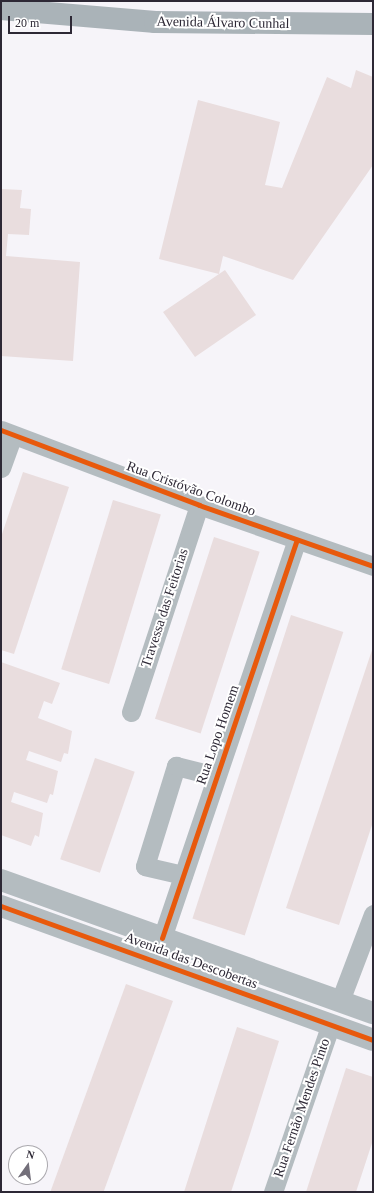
<!DOCTYPE html>
<html>
<head>
<meta charset="utf-8">
<style>
	body { margin:0 }
	#map { position:relative; width:374px; height:1193px; overflow:hidden; background:#f6f4f9; font-family:Georgia,serif }
	div>[style] { position:absolute }
	[style*='--x'] { left:calc(var(--x)*1px); top:calc(var(--y)*1px); width:calc(var(--w)*1px); rotate:calc(var(--a)*1deg) }
	.building>* { inset:0; background:#e9ddde; transform-origin:0 0 }
	.minor>* { height:19px; margin:-9.5px; padding:0 9.5px; transform-origin:9.5px; border-radius:9.5px; background:#b4bcc0 }
	.tertiary>* { height:22px; margin:-11px; padding:0 11px; transform-origin:11px; border-radius:11px; background:#b4bcc0 }
	.primary>* { height:22px; margin:-11px; padding:0 11px; transform-origin:11px; border-radius:11px; background:#aab3b8 }
	.cycleway>* { height:5px; margin:-2.5px; padding:0 2.5px; transform-origin:2.5px; border-radius:2.5px; background:#e8590c }
	span { translate:-50% -50%; white-space:nowrap; text-align:center; line-height:1.15; -webkit-text-stroke:4px #fff; paint-order:stroke }
	.street-label { font-size:14px; color:#2d2835 }
	.frame { position:absolute; inset:0; border:2px solid #2d2835; pointer-events:none }
	.north { position:absolute; left:8px; top:1145px; width:40px; height:40px; box-sizing:border-box; background:#fff; border:1px solid #aba9ae; border-radius:50%; rotate:14deg; font-size:11px; font-weight:700; line-height:16px; text-align:center; color:#2d2835 }
	.north::after { content:''; display:block; margin:auto; width:14px; height:18px; background:#736f7a; clip-path:polygon(50% 0,100% 100%,50% 72%,0 100%) }
	.scale { position:absolute; left:8px; top:16px; width:64px; height:18px; box-sizing:border-box; border:2px solid #2d2835; border-top:0; padding-left:5px; font-size:12px; line-height:14px; white-space:nowrap; color:#2d2835; -webkit-text-stroke:3px #fff; paint-order:stroke }
</style>
</head>
<body>
<div id="map">
	<div class="building">
		<div style="clip-path:polygon(356px 70px,373px 77px,373px 165px,293px 280px,223px 256px,219px 274px,225px 270px,256px 315px,195px 357px,163px 312px,219px 274px,159px 259px,198px 100px,280px 122px,265px 185px,282px 188px,327px 77px,351px 88px)"></div>
		<div style="clip-path:polygon(1px 189px,22px 190px,20px 208px,31px 209px,29px 235px,8px 234px,6px 256px,80px 262px,73px 361px,1px 356px)"></div>
		<div style="clip-path:polygon(23px 472px,69px 487px,14px 654px,1px 650px,1px 537px)"></div>
		<div style="left:113px;top:500px;width:50px;height:177px;rotate:17deg"></div>
		<div style="left:214px;top:537px;width:48px;height:191px;rotate:18deg"></div>
		<div style="left:291px;top:615px;width:55px;height:319px;rotate:18deg"></div>
		<div style="clip-path:polygon(373px 647px,373px 822px,339px 925px,286px 908px)"></div>
		<div style="clip-path:polygon(1px 662px,60px 683px,52px 704px,44px 701px,38px 718px,72px 731px,68px 754px,64px 753px,61px 762px,29px 751px,26px 760px,58px 771px,53px 795px,50px 794px,47px 803px,14px 792px,11px 802px,43px 813px,39px 837px,35px 835px,31px 846px,1px 835px)"></div>
		<div style="left:95px;top:758px;width:42px;height:107px;rotate:19deg"></div>
		<div style="left:126px;top:984px;width:50px;height:220px;rotate:20deg"></div>
		<div style="clip-path:polygon(237px 1027px,279px 1041px,250px 1134px,231px 1192px,184px 1192px)"></div>
		<div style="clip-path:polygon(346px 1068px,373px 1077px,373px 1140px,356px 1192px,306px 1192px)"></div>
	</div>
	<div class="minor">
		<div style="--x:1;--y:430;--w:212;--a:20.7"></div>
		<div style="--x:199;--y:505;--w:184;--a:19.3"></div>
		<div style="--x:1;--y:468;--w:35;--a:-70"></div>
		<div style="--x:131;--y:712;--w:218;--a:-71.8"></div>
		<div style="--x:183;--y:875;--w:39;--a:-167"></div>
		<div style="--x:145;--y:866;--w:105;--a:-72.8"></div>
		<div style="--x:176;--y:766;--w:41;--a:14"></div>
		<div style="--x:162;--y:938;--w:420;--a:-71.3"></div>
		<div style="--x:340;--y:1001;--w:93;--a:-69.2"></div>
		<div style="--x:273;--y:1192;--w:178;--a:-71"></div>
	</div>
	<div class="tertiary">
		<div style="--x:1;--y:880;--w:395;--a:19.7"></div>
		<div style="--x:1;--y:906;--w:395;--a:19.8"></div>
	</div>
	<div class="primary">
		<div style="--x:1;--y:9;--w:155;--a:4.8"></div>
		<div style="--x:155;--y:22;--w:218;--a:0.5"></div>
	</div>
	<div class="cycleway">
		<div style="--x:1;--y:430;--w:212;--a:20.7"></div>
		<div style="--x:199;--y:505;--w:184;--a:19.3"></div>
		<div style="--x:1;--y:906;--w:395;--a:19.8"></div>
		<div style="--x:162;--y:938;--w:420;--a:-71.3"></div>
	</div>
	<div class="street-label">
		<span style="left:223px;top:23px;rotate:1deg">Avenida Álvaro Cunhal</span>
		<span style="left:191px;top:489px;rotate:20deg">Rua Cristóvão Colombo</span>
		<span style="left:165px;top:608px;rotate:-72deg">Travessa das Feitorias</span>
		<span style="left:218px;top:735px;rotate:-71deg">Rua Lopo Homem</span>
		<span style="left:191px;top:961px;rotate:20deg">Avenida das Descobertas</span>
		<span style="left:302px;top:1108px;rotate:-71deg">Rua Fernão Mendes Pinto</span>
	</div>
	<div class="frame"></div>
	<div class="north">N</div>
	<div class="scale">20 m</div>
</div>
</body>
</html>
